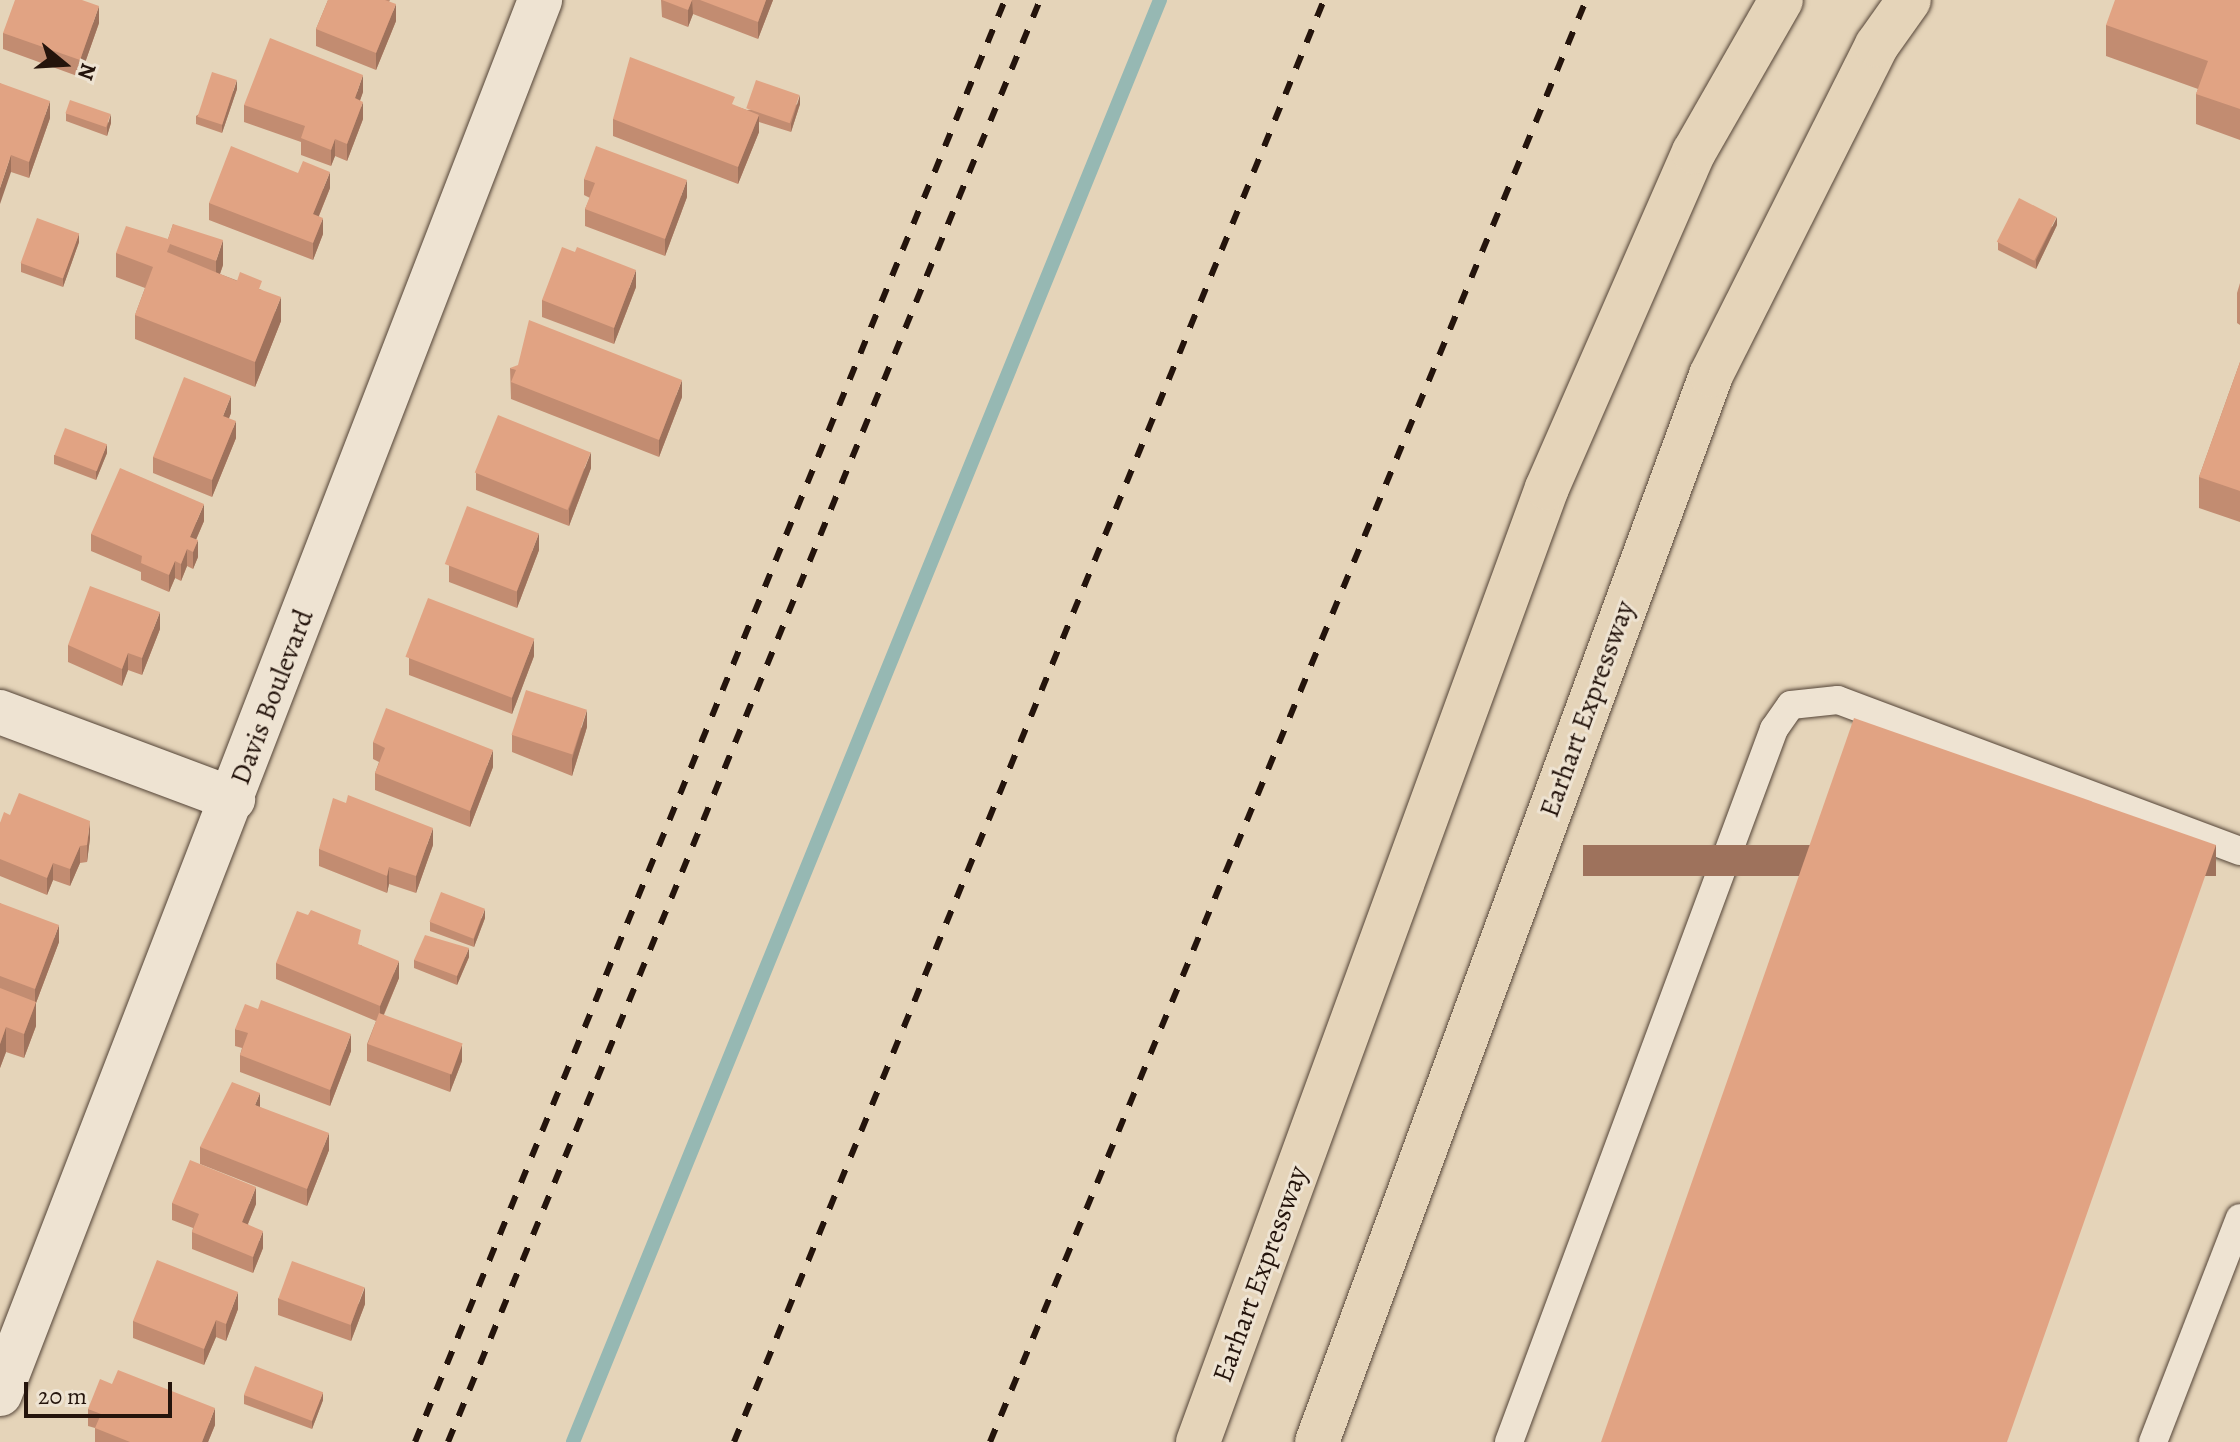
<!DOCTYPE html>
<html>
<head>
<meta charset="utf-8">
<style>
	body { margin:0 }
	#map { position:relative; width:2240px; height:1442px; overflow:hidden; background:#e5d4b9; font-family:Alegreya,serif }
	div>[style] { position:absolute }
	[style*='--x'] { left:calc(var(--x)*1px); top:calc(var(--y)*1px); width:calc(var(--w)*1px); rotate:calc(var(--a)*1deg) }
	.stream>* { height:14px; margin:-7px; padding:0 7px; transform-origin:7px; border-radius:7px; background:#96b8b3 }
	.roads { filter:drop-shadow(0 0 2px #544437) drop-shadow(0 0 2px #544437) }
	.service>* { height:28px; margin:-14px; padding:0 14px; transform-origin:14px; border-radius:14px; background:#eee3d2 }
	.minor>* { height:44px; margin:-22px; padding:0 22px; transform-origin:22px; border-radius:22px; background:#eee3d2 }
	.motorway>* { height:44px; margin:-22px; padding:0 22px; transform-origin:22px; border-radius:22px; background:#e5d4b9 }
	.rail>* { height:6px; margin-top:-3px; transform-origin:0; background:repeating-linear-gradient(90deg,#24140c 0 14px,transparent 0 28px) }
	.wall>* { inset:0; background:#c28c71 }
	.shaded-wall>* { inset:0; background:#9e725c; transform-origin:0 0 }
	.building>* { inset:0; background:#e1a383; transform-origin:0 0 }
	span { translate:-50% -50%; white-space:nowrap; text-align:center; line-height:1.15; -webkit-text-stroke:6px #eee3d2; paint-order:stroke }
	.street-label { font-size:28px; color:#24140c }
	.north { position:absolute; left:24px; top:24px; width:80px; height:80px; -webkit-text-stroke:6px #eee3d2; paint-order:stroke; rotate:108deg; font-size:22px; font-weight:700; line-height:32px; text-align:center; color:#24140c }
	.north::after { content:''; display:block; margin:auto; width:28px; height:36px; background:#24140c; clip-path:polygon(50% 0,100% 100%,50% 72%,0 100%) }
	.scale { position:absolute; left:24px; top:1382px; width:148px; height:36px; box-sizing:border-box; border:4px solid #24140c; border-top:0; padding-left:10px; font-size:24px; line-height:28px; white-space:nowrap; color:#24140c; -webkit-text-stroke:6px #eee3d2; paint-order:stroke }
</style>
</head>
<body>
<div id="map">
	<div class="stream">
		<div style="--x:573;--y:1442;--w:1557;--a:-67.85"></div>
	</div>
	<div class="roads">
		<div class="service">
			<div style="--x:1509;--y:1442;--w:761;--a:-69.61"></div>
			<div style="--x:1774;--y:729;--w:29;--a:-55"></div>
			<div style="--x:1791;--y:705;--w:47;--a:-6.1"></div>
			<div style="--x:1838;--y:700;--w:429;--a:20.6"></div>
			<div style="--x:2153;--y:1442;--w:240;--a:-68.8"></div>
		</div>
		<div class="minor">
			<div style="--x:0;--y:712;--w:249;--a:20.5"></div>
			<div style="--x:0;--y:1394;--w:1495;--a:-68.82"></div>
		</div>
		<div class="motorway">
			<div style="--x:1198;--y:1442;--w:1016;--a:-69.91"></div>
			<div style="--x:1547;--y:488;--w:367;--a:-66.4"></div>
			<div style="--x:1694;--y:152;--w:175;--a:-60.2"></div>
			<div style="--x:1317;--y:1442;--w:1137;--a:-69.73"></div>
			<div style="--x:1711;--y:375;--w:369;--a:-63.3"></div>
			<div style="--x:1877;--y:45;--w:55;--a:-54.6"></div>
		</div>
	</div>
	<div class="rail">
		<div style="--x:415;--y:1442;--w:1558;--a:-67.75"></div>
		<div style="--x:448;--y:1442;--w:1559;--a:-67.68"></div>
		<div style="--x:734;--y:1442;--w:1558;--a:-67.75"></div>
		<div style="--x:990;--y:1442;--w:1560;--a:-67.54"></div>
	</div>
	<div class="wall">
		<div style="clip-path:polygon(328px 0,390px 0,389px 2px,396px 21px,376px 70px,316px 46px,316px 29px)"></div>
		<div style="clip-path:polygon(661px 0,773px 0,758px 39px,693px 14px,688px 27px,662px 17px)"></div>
		<div style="clip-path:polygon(2240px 0,2240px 140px,2196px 124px,2196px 94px,2198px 89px,2106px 56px,2106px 25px)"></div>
		<div style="clip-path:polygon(99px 23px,80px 77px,3px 49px,3px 33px)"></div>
		<div style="clip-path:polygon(0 83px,50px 118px,29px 178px,11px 172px)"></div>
		<div style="clip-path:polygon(237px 89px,222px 133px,196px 124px,196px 116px)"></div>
		<div style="clip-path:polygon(363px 92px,360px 100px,363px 119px,347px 161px,335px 156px,331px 166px,301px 155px,301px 142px,244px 122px,244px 105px)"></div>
		<div style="clip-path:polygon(800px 104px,791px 132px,759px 122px,759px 132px,738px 184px,613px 136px,613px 119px,735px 106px,747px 110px)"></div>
		<div style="clip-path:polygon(66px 113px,111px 123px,107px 136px,66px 121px)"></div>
		<div style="clip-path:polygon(584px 179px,687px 197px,665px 256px,585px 226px,585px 209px,590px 198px,584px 195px)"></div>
		<div style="clip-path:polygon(330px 188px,319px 216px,323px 234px,313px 260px,209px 220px,209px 203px)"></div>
		<div style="clip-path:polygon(173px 224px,223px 265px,220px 274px,262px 290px,281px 321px,255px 387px,135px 339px,135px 315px,145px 288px,116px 277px,116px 253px,168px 239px)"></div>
		<div style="clip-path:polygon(2057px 225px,2036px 269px,1998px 250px,1998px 242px)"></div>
		<div style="clip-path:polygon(79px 242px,63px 287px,21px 272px,21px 263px)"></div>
		<div style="clip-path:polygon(2240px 283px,2240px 325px,2237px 323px,2237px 293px)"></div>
		<div style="clip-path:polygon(636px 287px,614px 344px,542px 317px,542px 300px)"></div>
		<div style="clip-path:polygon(2240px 362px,2240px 522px,2199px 508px,2199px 477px)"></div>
		<div style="clip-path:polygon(510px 368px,682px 397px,659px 457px,511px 399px)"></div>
		<div style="clip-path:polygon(231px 413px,229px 418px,236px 438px,212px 497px,153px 473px,153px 457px)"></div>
		<div style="clip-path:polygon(107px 453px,96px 480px,54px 464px,54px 455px)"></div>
		<div style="clip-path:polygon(591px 468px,569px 526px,476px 490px,476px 473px)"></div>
		<div style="clip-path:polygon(204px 521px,196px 540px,198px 557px,193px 569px,187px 566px,181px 581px,175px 578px,169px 592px,141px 580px,141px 572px,91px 551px,91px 534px)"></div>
		<div style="clip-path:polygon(539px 550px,517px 608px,449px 582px,449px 565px)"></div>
		<div style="clip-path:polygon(160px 629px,142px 675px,128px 670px,122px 686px,68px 662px,68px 645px)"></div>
		<div style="clip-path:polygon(534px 656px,512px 714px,409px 675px,409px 658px)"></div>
		<div style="clip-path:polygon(587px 727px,572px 776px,512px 752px,512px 735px)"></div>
		<div style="clip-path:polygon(373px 742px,493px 767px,470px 827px,375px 790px,375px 773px,379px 762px,373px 759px)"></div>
		<div style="clip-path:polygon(10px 815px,90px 838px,87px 862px,80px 863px,70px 886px,53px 880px,47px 895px,0 876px,0 823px)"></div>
		<div style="clip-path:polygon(433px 845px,416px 893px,389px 884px,387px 893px,319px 866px,319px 849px)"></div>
		<div style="clip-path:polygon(0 903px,59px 942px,36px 1003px,36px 1026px,24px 1058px,6px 1052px,0 1068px)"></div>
		<div style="clip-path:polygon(485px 918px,474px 947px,430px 931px,430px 922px)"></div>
		<div style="clip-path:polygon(361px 945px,399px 978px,384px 1015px,462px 1061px,450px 1092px,367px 1061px,367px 1044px,376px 1021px,276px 979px,276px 963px)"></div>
		<div style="clip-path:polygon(469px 957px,457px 985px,414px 968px,414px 960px)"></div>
		<div style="clip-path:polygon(235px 1029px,351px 1051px,330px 1106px,240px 1072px,240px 1055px,242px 1048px,235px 1046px)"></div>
		<div style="clip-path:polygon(260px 1107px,329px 1150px,307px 1206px,200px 1164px,200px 1147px)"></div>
		<div style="clip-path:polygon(172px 1203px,256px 1204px,248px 1224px,263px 1248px,253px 1273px,192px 1249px,192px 1232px,193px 1228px,172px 1220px)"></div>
		<div style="clip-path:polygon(278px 1298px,365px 1304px,351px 1341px,278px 1315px)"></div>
		<div style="clip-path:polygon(238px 1309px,226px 1341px,216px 1337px,204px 1365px,133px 1338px,133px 1321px)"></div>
		<div style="clip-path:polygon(244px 1395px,323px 1400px,312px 1429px,244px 1404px)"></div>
		<div style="clip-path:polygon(88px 1409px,215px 1425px,208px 1442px,95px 1442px,95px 1428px,88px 1426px)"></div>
	</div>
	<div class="shaded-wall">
		<div style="clip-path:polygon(692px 0,693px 14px,688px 27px,688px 10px)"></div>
		<div style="clip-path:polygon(766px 0,773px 0,758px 39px,758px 22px)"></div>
		<div style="clip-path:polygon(396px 4px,396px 21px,376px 70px,376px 53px)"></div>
		<div style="clip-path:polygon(99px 6px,99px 23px,80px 77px,80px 60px)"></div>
		<div style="clip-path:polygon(363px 75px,363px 92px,355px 115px,355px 98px)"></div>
		<div style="clip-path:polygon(237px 80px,237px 89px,222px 133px,222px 125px)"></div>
		<div style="clip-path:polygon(800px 95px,800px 104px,791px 132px,791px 124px)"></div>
		<div style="clip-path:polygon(50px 101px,50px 118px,29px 178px,29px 162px)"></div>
		<div style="clip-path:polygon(363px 102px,363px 119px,347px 161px,347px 144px)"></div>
		<div style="clip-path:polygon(111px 114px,111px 123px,107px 136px,107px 127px)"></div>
		<div style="clip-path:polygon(759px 115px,759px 132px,738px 184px,738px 167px)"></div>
		<div style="clip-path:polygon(335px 139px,335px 156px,331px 166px,331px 150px)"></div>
		<div style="clip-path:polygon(11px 155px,11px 172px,0 204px,0 188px)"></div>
		<div style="clip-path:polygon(330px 172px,330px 188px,313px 230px,313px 214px)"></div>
		<div style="clip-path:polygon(687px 180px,687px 197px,665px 256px,665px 239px)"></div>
		<div style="clip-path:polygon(2057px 217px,2057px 225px,2036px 269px,2036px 260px)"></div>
		<div style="clip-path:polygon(323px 218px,323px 234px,313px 260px,313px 243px)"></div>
		<div style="clip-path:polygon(79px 233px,79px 242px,63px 287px,63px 278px)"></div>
		<div style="clip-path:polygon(223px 240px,223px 265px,216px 285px,216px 261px)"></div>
		<div style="clip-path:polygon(636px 270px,636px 287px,614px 344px,614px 328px)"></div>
		<div style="clip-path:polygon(281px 297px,281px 321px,255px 387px,255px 362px)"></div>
		<div style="clip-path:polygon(682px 380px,682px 397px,659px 457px,659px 440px)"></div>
		<div style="clip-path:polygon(231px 396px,231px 413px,223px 433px,223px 416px)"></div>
		<div style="clip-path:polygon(236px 421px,236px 438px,212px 497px,212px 480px)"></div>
		<div style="clip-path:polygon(107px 444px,107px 453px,96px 480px,96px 471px)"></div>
		<div style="clip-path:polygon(591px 452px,591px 468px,569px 526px,569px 509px)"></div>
		<div style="clip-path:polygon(204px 504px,204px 521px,191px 551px,190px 537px)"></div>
		<div style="clip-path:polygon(539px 533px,539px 550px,517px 608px,517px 591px)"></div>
		<div style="clip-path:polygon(198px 540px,198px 557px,193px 569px,193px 552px)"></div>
		<div style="clip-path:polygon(187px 549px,187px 566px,181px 581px,181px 564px)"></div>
		<div style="clip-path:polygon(175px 561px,175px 578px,169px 592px,169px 575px)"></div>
		<div style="clip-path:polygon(160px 612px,160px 629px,142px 675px,142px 658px)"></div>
		<div style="clip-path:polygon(534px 639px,534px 656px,512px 714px,512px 698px)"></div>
		<div style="clip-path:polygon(128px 653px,128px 670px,122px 686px,122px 669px)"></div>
		<div style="clip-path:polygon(587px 710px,587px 727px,572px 776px,572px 759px)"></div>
		<div style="clip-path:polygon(493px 750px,493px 767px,470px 827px,470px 811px)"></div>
		<div style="clip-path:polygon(90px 821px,90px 838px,87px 862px,87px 845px)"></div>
		<div style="clip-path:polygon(433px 828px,433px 845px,416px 893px,416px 876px)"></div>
		<div style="left:2216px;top:845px;width:31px;height:633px;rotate:90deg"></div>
		<div style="clip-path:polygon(80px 846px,80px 863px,70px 886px,70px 869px)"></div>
		<div style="clip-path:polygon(53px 863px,53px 880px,47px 895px,47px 878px)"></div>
		<div style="clip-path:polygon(389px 867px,389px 884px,387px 893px,387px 876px)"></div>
		<div style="clip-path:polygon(485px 909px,485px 918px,474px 947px,474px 939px)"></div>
		<div style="clip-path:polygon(59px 925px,59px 942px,36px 1003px,36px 1026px,24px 1058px,24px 1034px,35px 1005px,35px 989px)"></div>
		<div style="clip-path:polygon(469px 948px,469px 957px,457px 985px,457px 976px)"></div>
		<div style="clip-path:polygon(399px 961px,399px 978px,380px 1023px,380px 1006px)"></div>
		<div style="clip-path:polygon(6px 1027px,6px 1052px,0 1068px,0 1044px)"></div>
		<div style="clip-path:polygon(351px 1034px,351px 1051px,330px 1106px,330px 1090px)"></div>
		<div style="clip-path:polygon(462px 1044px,462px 1061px,450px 1092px,450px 1075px)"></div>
		<div style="clip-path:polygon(260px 1093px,260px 1110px,255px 1105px)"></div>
		<div style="clip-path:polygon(329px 1133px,329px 1150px,307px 1206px,307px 1189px)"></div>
		<div style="clip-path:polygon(256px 1187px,256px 1204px,242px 1238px,242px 1222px)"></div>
		<div style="clip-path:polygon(263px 1231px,263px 1248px,253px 1273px,253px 1257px)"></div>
		<div style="clip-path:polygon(365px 1287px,365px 1304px,351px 1341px,351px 1324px)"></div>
		<div style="clip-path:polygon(238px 1292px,238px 1309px,226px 1341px,226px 1324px)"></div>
		<div style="clip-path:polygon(216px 1320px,216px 1337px,204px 1365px,204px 1349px)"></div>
		<div style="clip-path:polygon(323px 1392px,323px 1400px,312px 1429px,312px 1420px)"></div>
		<div style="clip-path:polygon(215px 1408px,215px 1425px,208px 1442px,202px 1442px)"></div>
	</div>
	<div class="building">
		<div style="clip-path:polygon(15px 0,82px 0,99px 6px,80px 60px,3px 33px)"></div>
		<div style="clip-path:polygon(328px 0,385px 0,396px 4px,376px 53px,316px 29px)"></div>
		<div style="clip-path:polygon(662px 0,692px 0,688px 10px)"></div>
		<div style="clip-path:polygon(700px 0,766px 0,758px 22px)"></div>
		<div style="clip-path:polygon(2115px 0,2240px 0,2240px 109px,2196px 94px,2208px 61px,2106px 25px)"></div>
		<div style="clip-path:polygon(270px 38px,363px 75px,355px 98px,363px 102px,347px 144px,335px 139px,331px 150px,301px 138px,305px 126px,244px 105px)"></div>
		<div style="clip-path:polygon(630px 57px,735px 97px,732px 104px,759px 115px,738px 167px,613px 119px)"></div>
		<div style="left:212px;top:72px;width:26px;height:47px;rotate:18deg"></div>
		<div style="left:756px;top:80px;width:46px;height:30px;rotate:19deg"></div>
		<div style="clip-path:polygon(0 83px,50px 101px,29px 162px,11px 155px,0 188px)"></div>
		<div style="left:70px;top:100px;width:43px;height:14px;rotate:19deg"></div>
		<div style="clip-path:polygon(231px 146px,298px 173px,303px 161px,330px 172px,313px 214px,323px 218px,313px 243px,209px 203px)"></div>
		<div style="clip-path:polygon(596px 146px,687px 180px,665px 239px,585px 209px,595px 183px,584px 179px)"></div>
		<div style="left:2019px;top:198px;width:42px;height:49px;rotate:27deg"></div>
		<div style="left:37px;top:218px;width:45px;height:48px;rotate:20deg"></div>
		<div style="clip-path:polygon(173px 224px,223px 240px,216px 261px,170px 244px,167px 252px,237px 281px,240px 272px,262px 281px,259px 289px,281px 297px,255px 362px,135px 315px,153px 267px,116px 253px,126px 226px,168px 239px)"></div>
		<div style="clip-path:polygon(562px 247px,575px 252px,577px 247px,636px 270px,614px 328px,542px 300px)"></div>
		<div style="clip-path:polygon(529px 320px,682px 380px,659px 440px,511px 382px,516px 370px,510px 368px,518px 365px)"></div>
		<div style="clip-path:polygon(2240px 362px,2240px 491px,2199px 477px)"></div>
		<div style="clip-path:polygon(184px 377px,231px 396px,223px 416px,236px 421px,212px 480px,153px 457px)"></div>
		<div style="left:498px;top:415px;width:100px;height:62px;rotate:22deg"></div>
		<div style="left:65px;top:428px;width:45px;height:29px;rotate:21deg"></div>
		<div style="clip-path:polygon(120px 468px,204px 504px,190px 537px,198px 540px,193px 552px,187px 549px,181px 564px,175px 561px,169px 575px,141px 563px,142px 556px,91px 534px)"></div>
		<div style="left:467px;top:506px;width:77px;height:62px;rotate:21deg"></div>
		<div style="clip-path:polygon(90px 586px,160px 612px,142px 658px,128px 653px,122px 669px,68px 645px)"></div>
		<div style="left:428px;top:598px;width:114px;height:63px;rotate:21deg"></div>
		<div style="left:526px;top:690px;width:64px;height:47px;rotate:18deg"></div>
		<div style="clip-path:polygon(386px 708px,493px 750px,470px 811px,375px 773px,385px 748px,373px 742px)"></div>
		<div style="clip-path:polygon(1854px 718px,2216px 845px,2007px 1442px,1601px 1442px)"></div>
		<div style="clip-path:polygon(19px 793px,90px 821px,87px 845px,80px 846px,70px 869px,53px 863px,47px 878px,0 859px,0 823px,4px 812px,10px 815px)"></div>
		<div style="clip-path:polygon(348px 795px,433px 828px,416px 876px,389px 867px,387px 876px,319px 849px,333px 798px,346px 803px)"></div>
		<div style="left:441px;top:892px;width:47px;height:32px;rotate:21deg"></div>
		<div style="clip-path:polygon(0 903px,59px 925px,35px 989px,0 976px)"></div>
		<div style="clip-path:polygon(311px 910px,361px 930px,358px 944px,399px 961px,380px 1006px,276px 963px,297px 911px,308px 915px)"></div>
		<div style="clip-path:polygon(425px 935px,469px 948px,457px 976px,414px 960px)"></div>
		<div style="clip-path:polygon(0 988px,36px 1002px,24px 1034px,6px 1027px,0 1044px)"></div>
		<div style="clip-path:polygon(261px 1000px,351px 1034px,330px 1090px,240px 1055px,248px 1033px,235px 1029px,245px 1004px,258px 1009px)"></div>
		<div style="left:379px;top:1013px;width:89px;height:33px;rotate:20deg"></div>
		<div style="clip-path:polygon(232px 1082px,260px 1093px,255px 1105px,329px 1133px,307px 1189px,200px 1147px)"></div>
		<div style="clip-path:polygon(190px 1160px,256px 1187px,242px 1222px,263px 1231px,253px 1257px,192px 1232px,199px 1214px,172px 1203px)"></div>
		<div style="clip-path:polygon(157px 1260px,238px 1292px,226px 1324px,216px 1320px,204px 1349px,133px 1321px)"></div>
		<div style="left:292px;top:1261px;width:77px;height:40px;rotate:20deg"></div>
		<div style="left:255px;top:1366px;width:73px;height:31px;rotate:21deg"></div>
		<div style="clip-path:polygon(118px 1370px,215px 1408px,202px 1442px,130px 1442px,95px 1428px,101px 1414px,88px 1409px,100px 1379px,112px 1384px)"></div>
	</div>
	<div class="street-label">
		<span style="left:272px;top:697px;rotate:-69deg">Davis Boulevard</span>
		<span style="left:1587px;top:709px;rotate:-70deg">Earhart Expressway</span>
		<span style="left:1260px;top:1274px;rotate:-70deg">Earhart Expressway</span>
	</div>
	<div class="north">N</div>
	<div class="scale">20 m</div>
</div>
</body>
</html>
